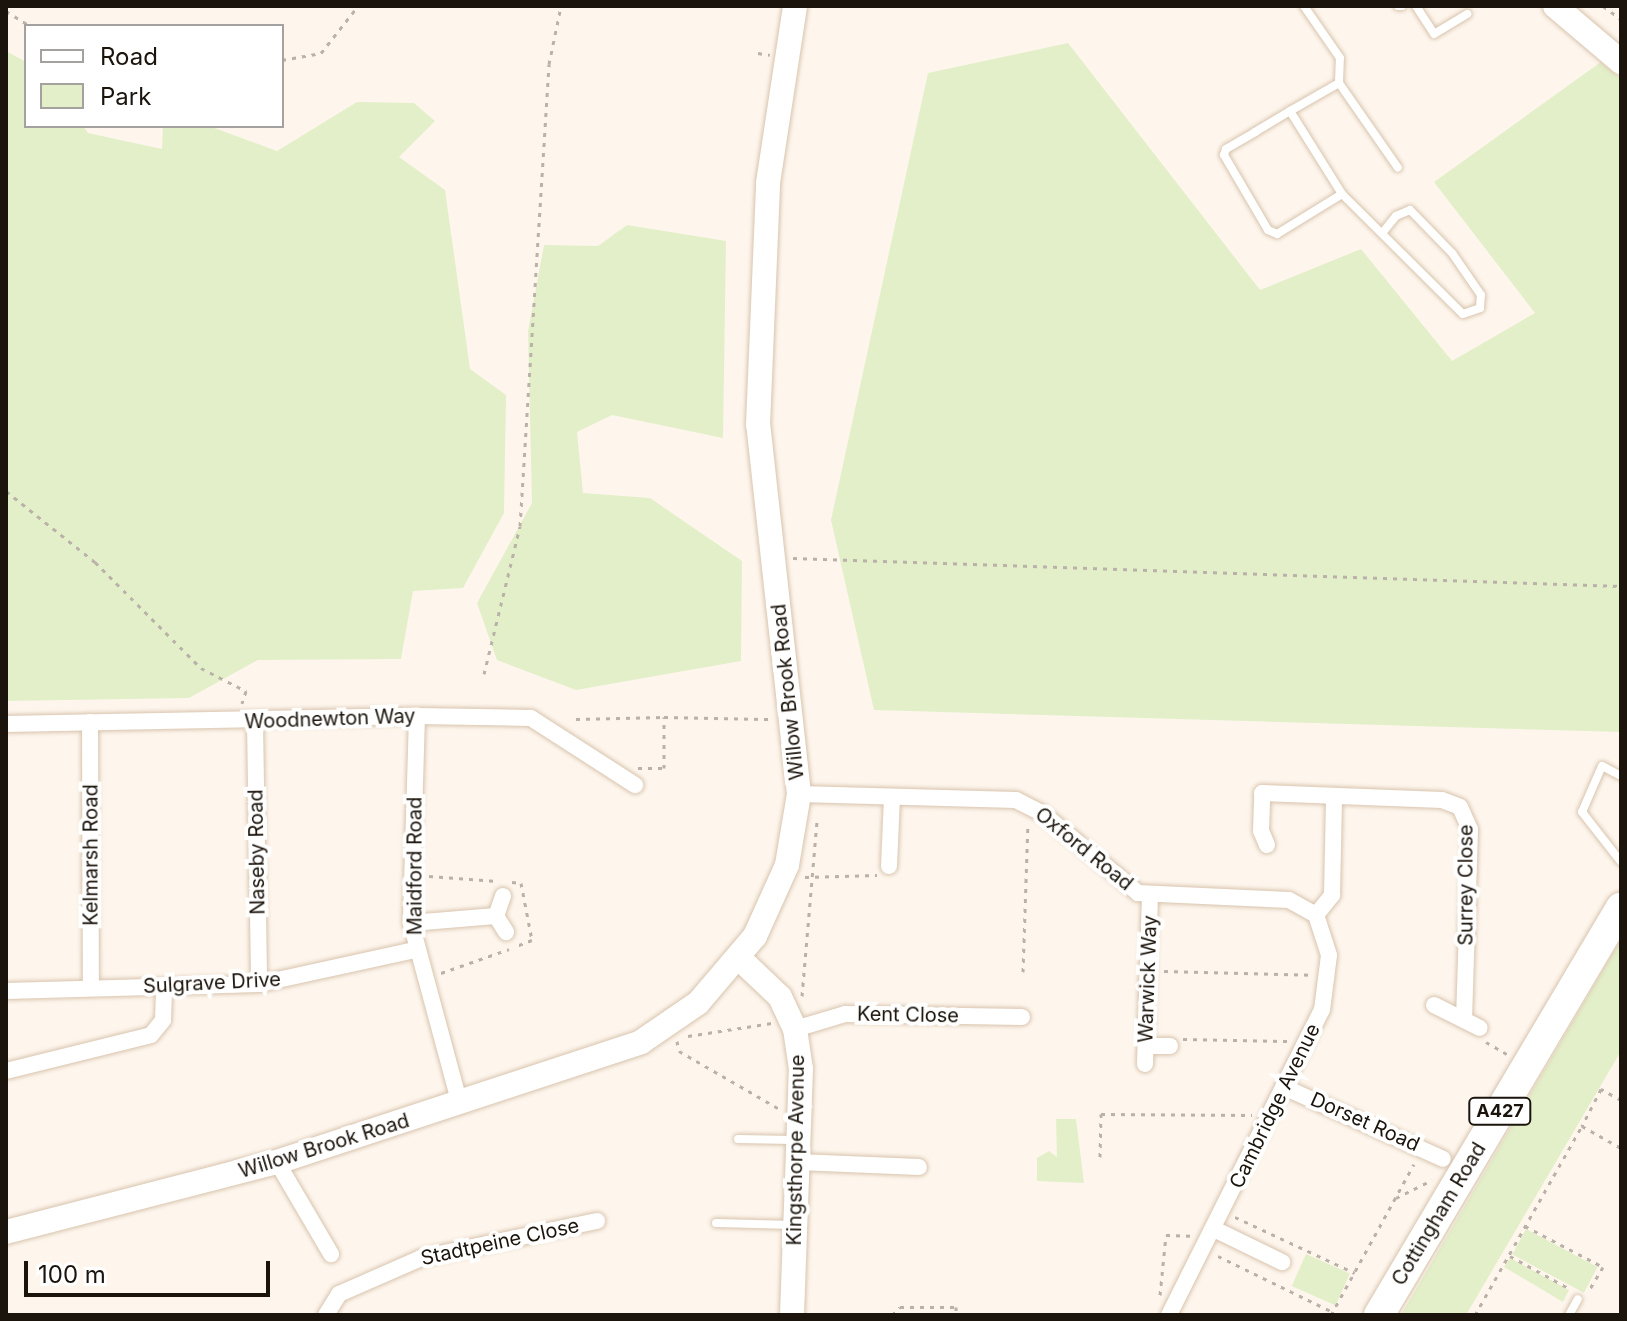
<!DOCTYPE html>
<html>
<head>
<meta charset="utf-8">
<style>
	body { margin:0 }
	#map { position:relative; width:1627px; height:1321px; overflow:hidden; background:#fef6ed; font-family:Inter,sans-serif }
	div>[style] { position:absolute }
	[style*='--x'] { left:calc(var(--x)*1px); top:calc(var(--y)*1px); width:calc(var(--w)*1px); rotate:calc(var(--a)*1deg) }
	.green>* { inset:0; background:#e3efc9; transform-origin:0 0 }
	.path>* { height:3px; margin-top:-1.5px; transform-origin:0; background:repeating-linear-gradient(90deg,#bab2a9 0 4px,transparent 0 10px) }
	.roads { filter:drop-shadow(0 0 2px #d8c4ae) drop-shadow(0 0 2px #d8c4ae) }
	.lane>* { height:8px; margin:-4px; padding:0 4px; transform-origin:4px; border-radius:4px; background:#fff }
	.street>* { height:16px; margin:-8px; padding:0 8px; transform-origin:8px; border-radius:8px; background:#fff }
	.secondary>* { height:24px; margin:-12px; padding:0 12px; transform-origin:12px; border-radius:12px; background:#fff }
	.highway>* { height:30px; margin:-15px; padding:0 15px; transform-origin:15px; border-radius:15px; background:#fff }
	span { translate:-50% -50%; white-space:nowrap; text-align:center; line-height:1.15; -webkit-text-stroke:8px #fff; paint-order:stroke }
	.shield-label span { padding:2px 6px; background:#fff; border:2px solid; border-radius:6px; -webkit-text-stroke-width:0 }
	.shield-label { font-size:18px; color:#1b140c; font-weight:700 }
	.street-label { font-size:20px; color:#1b140c }
	.frame { position:absolute; inset:0; border:8px solid #1b140c; pointer-events:none }
	.legend { position:absolute; left:24px; top:24px; width:260px; height:104px; box-sizing:border-box; background:#fff; border:2px solid #a4a19e; margin:0; padding:10px 14px; list-style:none; font-size:24px; color:#1b140c }
	.legend li { display:flex; align-items:center; gap:16px; height:40px }
	.legend b { width:40px; border:2px solid #a4a19e }
	.scale { position:absolute; left:24px; top:1261px; width:246px; height:36px; box-sizing:border-box; border:4px solid #1b140c; border-top:0; padding-left:10px; font-size:24px; line-height:28px; white-space:nowrap; color:#1b140c; -webkit-text-stroke:6px #fff; paint-order:stroke }
</style>
</head>
<body>
<div id="map">
	<div class="green">
		<div style="clip-path:polygon(1068px 43px,1260px 290px,1361px 249px,1452px 361px,1535px 313px,1434px 182px,1601px 62px,1621px 79px,1621px 732px,874px 710px,831px 520px,928px 73px)"></div>
		<div style="clip-path:polygon(6px 51px,26px 62px,26px 126px,83px 126px,88px 133px,162px 149px,163px 126px,209px 126px,277px 151px,357px 102px,414px 103px,435px 121px,399px 157px,445px 190px,470px 369px,506px 395px,504px 513px,463px 588px,413px 591px,401px 659px,258px 660px,189px 698px,6px 701px)"></div>
		<div style="clip-path:polygon(627px 225px,726px 241px,723px 438px,612px 415px,577px 432px,583px 493px,650px 498px,742px 561px,741px 661px,576px 690px,497px 660px,477px 603px,532px 503px,528px 331px,544px 245px,598px 246px)"></div>
		<div style="clip-path:polygon(1621px 939px,1621px 1051px,1466px 1315px,1401px 1315px)"></div>
		<div style="clip-path:polygon(1056px 1119px,1076px 1119px,1084px 1183px,1037px 1181px,1037px 1158px,1049px 1151px,1057px 1157px)"></div>
		<div style="left:1526px;top:1229px;width:81px;height:29px;rotate:28deg"></div>
		<div style="left:1306px;top:1254px;width:48px;height:35px;rotate:24deg"></div>
		<div style="clip-path:polygon(1510px 1258px,1569px 1290px,1563px 1302px,1504px 1267px)"></div>
	</div>
	<div class="path">
		<div style="--x:1603;--y:6;--w:22;--a:36"></div>
		<div style="--x:6;--y:11;--w:28;--a:32"></div>
		<div style="--x:758;--y:53;--w:12;--a:9"></div>
		<div style="--x:282;--y:60;--w:40;--a:-10"></div>
		<div style="--x:321;--y:53;--w:60;--a:-51.8"></div>
		<div style="--x:6;--y:491;--w:114;--a:38.6"></div>
		<div style="--x:95;--y:562;--w:150;--a:45"></div>
		<div style="--x:201;--y:668;--w:51;--a:27.1"></div>
		<div style="--x:246;--y:691;--w:13;--a:108"></div>
		<div style="--x:793;--y:558;--w:828;--a:1.94"></div>
		<div style="--x:484;--y:674;--w:152;--a:-76.3"></div>
		<div style="--x:520;--y:526;--w:463;--a:-86.4"></div>
		<div style="--x:549;--y:64;--w:59;--a:-78.3"></div>
		<div style="--x:576;--y:719;--w:88;--a:-1.3"></div>
		<div style="--x:638;--y:768;--w:26;--a:0"></div>
		<div style="--x:664;--y:768;--w:51;--a:-90"></div>
		<div style="--x:664;--y:717;--w:107;--a:1.1"></div>
		<div style="--x:429;--y:876;--w:68;--a:4.2"></div>
		<div style="--x:805;--y:877;--w:72;--a:-1.6"></div>
		<div style="--x:512;--y:882;--w:9;--a:6"></div>
		<div style="--x:521;--y:883;--w:58;--a:79.1"></div>
		<div style="--x:532;--y:940;--w:17;--a:159"></div>
		<div style="--x:1164;--y:971;--w:148;--a:1.5"></div>
		<div style="--x:1023;--y:972;--w:149;--a:-88.1"></div>
		<div style="--x:441;--y:973;--w:72;--a:-19.4"></div>
		<div style="--x:802;--y:996;--w:177;--a:-85.1"></div>
		<div style="--x:688;--y:1036;--w:85;--a:-8.8"></div>
		<div style="--x:1183;--y:1039;--w:104;--a:1.1"></div>
		<div style="--x:677;--y:1041;--w:10;--a:79"></div>
		<div style="--x:679;--y:1051;--w:118;--a:30"></div>
		<div style="--x:1486;--y:1042;--w:24;--a:30"></div>
		<div style="--x:1621;--y:1100;--w:23;--a:-151"></div>
		<div style="--x:1601;--y:1089;--w:42;--a:117.2"></div>
		<div style="--x:1582;--y:1126;--w:45;--a:29.4"></div>
		<div style="--x:1100;--y:1157;--w:43;--a:-88.7"></div>
		<div style="--x:1101;--y:1114;--w:151;--a:0.4"></div>
		<div style="--x:1396;--y:1198;--w:40;--a:-26.6"></div>
		<div style="--x:1235;--y:1217;--w:132;--a:25"></div>
		<div style="--x:1525;--y:1226;--w:88;--a:27.7"></div>
		<div style="--x:1603;--y:1267;--w:29;--a:121"></div>
		<div style="--x:1218;--y:1256;--w:128;--a:26"></div>
		<div style="--x:1510;--y:1256;--w:68;--a:28.8"></div>
		<div style="--x:1160;--y:1295;--w:60;--a:-84.3"></div>
		<div style="--x:1166;--y:1235;--w:25;--a:2"></div>
		<div style="--x:892;--y:1315;--w:11;--a:-45"></div>
		<div style="--x:900;--y:1307;--w:56;--a:0"></div>
		<div style="--x:956;--y:1307;--w:8;--a:90"></div>
		<div style="--x:1331;--y:1315;--w:172;--a:-61.2"></div>
		<div style="--x:1475;--y:1315;--w:217;--a:-60.5"></div>
	</div>
	<div class="roads">
		<div class="lane">
			<div style="--x:1398;--y:6;--w:4;--a:0"></div>
			<div style="--x:1416;--y:6;--w:33;--a:57"></div>
			<div style="--x:1434;--y:34;--w:39;--a:-31"></div>
			<div style="--x:1339;--y:83;--w:103;--a:55.2"></div>
			<div style="--x:1290;--y:111;--w:98;--a:57.9"></div>
			<div style="--x:1342;--y:194;--w:76;--a:148.4"></div>
			<div style="--x:1277;--y:234;--w:10;--a:-156"></div>
			<div style="--x:1268;--y:230;--w:87;--a:-120.4"></div>
			<div style="--x:1224;--y:155;--w:6;--a:-72"></div>
			<div style="--x:1226;--y:149;--w:34;--a:-30"></div>
			<div style="--x:1255;--y:132;--w:41;--a:-31"></div>
			<div style="--x:1290;--y:111;--w:56;--a:-29.7"></div>
			<div style="--x:1339;--y:83;--w:25;--a:-88"></div>
			<div style="--x:1340;--y:58;--w:63;--a:-124.7"></div>
			<div style="--x:1342;--y:194;--w:170;--a:44.8"></div>
			<div style="--x:1463;--y:314;--w:18;--a:-19"></div>
			<div style="--x:1480;--y:308;--w:13;--a:-86"></div>
			<div style="--x:1481;--y:295;--w:51;--a:-124.6"></div>
			<div style="--x:1452;--y:253;--w:60;--a:-134.3"></div>
			<div style="--x:1410;--y:210;--w:15;--a:157"></div>
			<div style="--x:1396;--y:216;--w:19;--a:129"></div>
			<div style="--x:1621;--y:776;--w:21;--a:-152"></div>
			<div style="--x:1602;--y:766;--w:50;--a:113.5"></div>
			<div style="--x:1582;--y:812;--w:63;--a:52"></div>
			<div style="--x:738;--y:1139;--w:56;--a:1"></div>
			<div style="--x:716;--y:1223;--w:78;--a:1.5"></div>
			<div style="--x:1569;--y:1315;--w:18;--a:-61"></div>
		</div>
		<div class="street">
			<div style="--x:417;--y:716;--w:207;--a:91.7"></div>
			<div style="--x:411;--y:923;--w:188;--a:74.9"></div>
			<div style="--x:255;--y:721;--w:263;--a:89.1"></div>
			<div style="--x:90;--y:722;--w:265;--a:89.8"></div>
			<div style="--x:6;--y:724;--w:411;--a:-1.1"></div>
			<div style="--x:417;--y:716;--w:114;--a:1"></div>
			<div style="--x:531;--y:718;--w:124;--a:32.8"></div>
			<div style="--x:799;--y:794;--w:217;--a:1.6"></div>
			<div style="--x:1016;--y:800;--w:29;--a:27"></div>
			<div style="--x:1042;--y:813;--w:125;--a:39.8"></div>
			<div style="--x:1138;--y:893;--w:151;--a:2.7"></div>
			<div style="--x:1289;--y:900;--w:31;--a:29"></div>
			<div style="--x:1267;--y:845;--w:15;--a:-113"></div>
			<div style="--x:1261;--y:831;--w:38;--a:-88"></div>
			<div style="--x:1262;--y:793;--w:180;--a:2.2"></div>
			<div style="--x:1442;--y:800;--w:19;--a:21"></div>
			<div style="--x:1460;--y:807;--w:24;--a:66"></div>
			<div style="--x:1470;--y:829;--w:191;--a:91.8"></div>
			<div style="--x:889;--y:866;--w:69;--a:-87.5"></div>
			<div style="--x:503;--y:896;--w:21;--a:109"></div>
			<div style="--x:496;--y:916;--w:19;--a:58"></div>
			<div style="--x:411;--y:923;--w:85;--a:-4.7"></div>
			<div style="--x:6;--y:991;--w:253;--a:-1.6"></div>
			<div style="--x:259;--y:984;--w:160;--a:-12.3"></div>
			<div style="--x:1434;--y:1005;--w:51;--a:26.6"></div>
			<div style="--x:795;--y:1029;--w:52;--a:-16.7"></div>
			<div style="--x:845;--y:1014;--w:177;--a:1"></div>
			<div style="--x:1146;--y:1046;--w:24;--a:0"></div>
			<div style="--x:1145;--y:1064;--w:170;--a:-88.3"></div>
			<div style="--x:6;--y:1071;--w:149;--a:-13.9"></div>
			<div style="--x:151;--y:1035;--w:19;--a:-51"></div>
			<div style="--x:163;--y:1020;--w:33;--a:-88"></div>
			<div style="--x:1286;--y:1088;--w:172;--a:24.3"></div>
			<div style="--x:277;--y:1162;--w:107;--a:59.6"></div>
			<div style="--x:798;--y:1162;--w:121;--a:2.4"></div>
			<div style="--x:1214;--y:1229;--w:76;--a:25.9"></div>
			<div style="--x:326;--y:1315;--w:25;--a:-58"></div>
			<div style="--x:339;--y:1294;--w:90;--a:-23.7"></div>
			<div style="--x:421;--y:1258;--w:180;--a:-11.9"></div>
			<div style="--x:1169;--y:1315;--w:341;--a:-63.4"></div>
			<div style="--x:1322;--y:1010;--w:55;--a:-82.7"></div>
			<div style="--x:1329;--y:955;--w:42;--a:-108"></div>
			<div style="--x:1316;--y:915;--w:26;--a:-51"></div>
			<div style="--x:1332;--y:895;--w:99;--a:-88.8"></div>
		</div>
		<div class="secondary">
			<div style="--x:1555;--y:6;--w:87;--a:40.3"></div>
			<div style="--x:740;--y:959;--w:55;--a:43.5"></div>
			<div style="--x:780;--y:997;--w:35;--a:65"></div>
			<div style="--x:795;--y:1029;--w:40;--a:81.5"></div>
			<div style="--x:801;--y:1069;--w:246;--a:92.1"></div>
			<div style="--x:6;--y:1232;--w:280;--a:-14.5"></div>
			<div style="--x:277;--y:1162;--w:383;--a:-18.2"></div>
			<div style="--x:641;--y:1042;--w:69;--a:-34.4"></div>
			<div style="--x:698;--y:1003;--w:88;--a:-49.6"></div>
			<div style="--x:755;--y:936;--w:78;--a:-65.7"></div>
			<div style="--x:787;--y:865;--w:72;--a:-80.4"></div>
			<div style="--x:799;--y:794;--w:371;--a:-96.3"></div>
			<div style="--x:758;--y:425;--w:242;--a:-87.6"></div>
			<div style="--x:768;--y:183;--w:179;--a:-81.3"></div>
		</div>
		<div class="highway">
			<div style="--x:1379;--y:1315;--w:474;--a:-59.3"></div>
		</div>
	</div>
	<div class="shield-label">
		<span style="left:1500px;top:1111px">A427</span>
	</div>
	<div class="street-label">
		<span style="left:788px;top:692px;rotate:-96deg">Willow Brook Road</span>
		<span style="left:330px;top:719px;rotate:-2deg">Woodnewton Way</span>
		<span style="left:1084px;top:849px;rotate:39deg">Oxford Road</span>
		<span style="left:257px;top:852px;rotate:-91deg">Naseby Road</span>
		<span style="left:91px;top:855px;rotate:-90deg">Kelmarsh Road</span>
		<span style="left:415px;top:866px;rotate:-90deg">Maidford Road</span>
		<span style="left:1466px;top:885px;rotate:-90deg">Surrey Close</span>
		<span style="left:1148px;top:979px;rotate:-88deg">Warwick Way</span>
		<span style="left:212px;top:983px;rotate:-3deg">Sulgrave Drive</span>
		<span style="left:908px;top:1015px;rotate:1deg">Kent Close</span>
		<span style="left:1275px;top:1106px;rotate:-64deg">Cambridge Avenue</span>
		<span style="left:1365px;top:1122px;rotate:24deg">Dorset Road</span>
		<span style="left:324px;top:1146px;rotate:-17deg">Willow Brook Road</span>
		<span style="left:796px;top:1150px;rotate:-89deg">Kingsthorpe Avenue</span>
		<span style="left:1439px;top:1214px;rotate:-59deg">Cottingham Road</span>
		<span style="left:500px;top:1242px;rotate:-12deg">Stadtpeine Close</span>
	</div>
	<div class="frame"></div>
	<ul class="legend">
	<li><b style="height:10px;background:#fff"></b>Road</li>
	<li><b style="height:22px;background:#e3efc9"></b>Park</li>
	</ul>
	<div class="scale">100 m</div>
</div>
</body>
</html>
